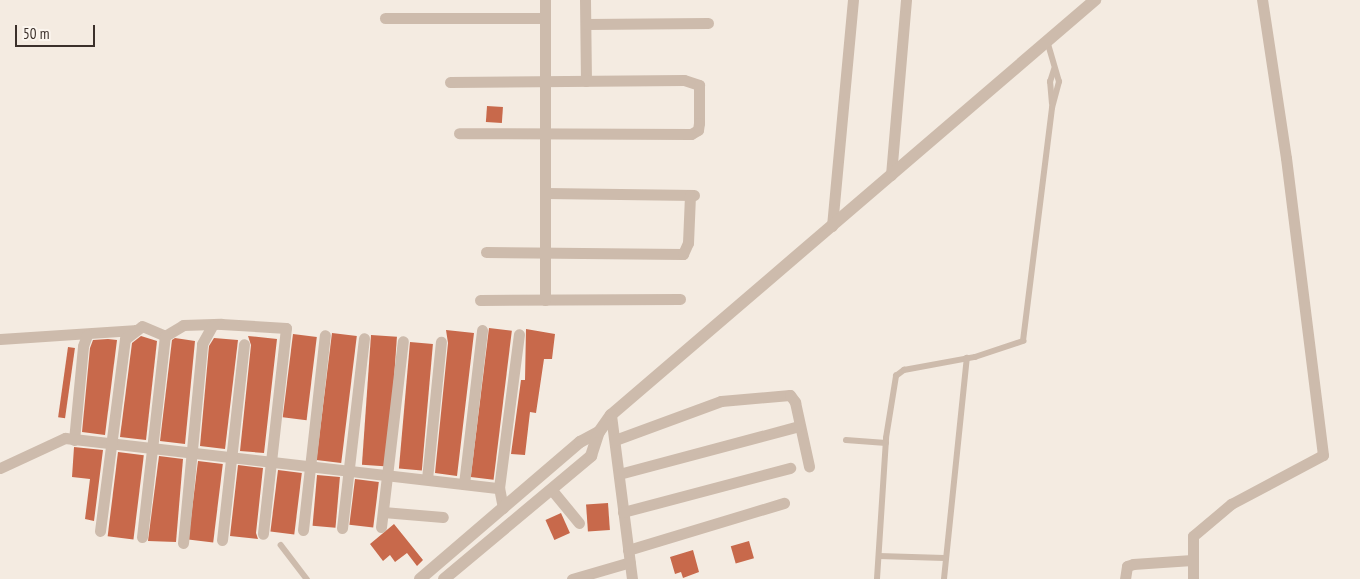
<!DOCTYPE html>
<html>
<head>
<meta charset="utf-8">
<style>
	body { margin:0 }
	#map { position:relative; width:1360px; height:579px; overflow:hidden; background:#f4ebe1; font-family:"PT Sans Narrow",sans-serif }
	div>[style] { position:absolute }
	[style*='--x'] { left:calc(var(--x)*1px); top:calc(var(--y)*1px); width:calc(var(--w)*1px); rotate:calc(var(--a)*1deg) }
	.building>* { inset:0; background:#c8694b; transform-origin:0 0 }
	.service>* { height:5.5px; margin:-2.75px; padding:0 2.75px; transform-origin:2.75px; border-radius:2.75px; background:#cdbbac }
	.minor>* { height:11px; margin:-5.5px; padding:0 5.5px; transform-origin:5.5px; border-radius:5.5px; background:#cdbbac }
	.tertiary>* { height:12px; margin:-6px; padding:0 6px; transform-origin:6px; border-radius:6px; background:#cdbbac }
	span { translate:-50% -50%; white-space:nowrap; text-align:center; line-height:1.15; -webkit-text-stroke:4.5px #fbf5ee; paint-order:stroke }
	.scale { position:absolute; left:15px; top:25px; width:80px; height:22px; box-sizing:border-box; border:2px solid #3b302b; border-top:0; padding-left:6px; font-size:15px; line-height:18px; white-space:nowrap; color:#3b302b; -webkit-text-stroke:4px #fbf5ee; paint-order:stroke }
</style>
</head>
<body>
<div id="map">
	<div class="building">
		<div style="left:487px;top:106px;width:16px;height:16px;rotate:4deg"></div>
		<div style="left:489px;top:328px;width:23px;height:150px;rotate:7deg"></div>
		<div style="clip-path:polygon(526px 329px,555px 334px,552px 359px,544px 359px,536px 413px,530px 412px,525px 455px,511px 454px,521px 380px,525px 380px)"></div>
		<div style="clip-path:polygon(446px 330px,474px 333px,457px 476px,435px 473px,448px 343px)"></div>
		<div style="left:332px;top:333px;width:25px;height:128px;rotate:7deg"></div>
		<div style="left:293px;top:334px;width:24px;height:84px;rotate:7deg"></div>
		<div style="left:371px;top:335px;width:26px;height:130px;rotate:4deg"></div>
		<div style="clip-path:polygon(141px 336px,157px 341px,146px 440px,120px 437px,132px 343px)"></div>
		<div style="clip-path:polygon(248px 336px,277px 339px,264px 453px,240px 451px,251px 345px)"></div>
		<div style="clip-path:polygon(175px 338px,195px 341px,185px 444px,160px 441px,172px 340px)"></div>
		<div style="clip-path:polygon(214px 338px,238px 340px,225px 449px,200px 446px,209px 346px)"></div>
		<div style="clip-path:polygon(108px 339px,117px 340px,105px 435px,82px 432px,90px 348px,93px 340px)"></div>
		<div style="left:410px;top:342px;width:23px;height:127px;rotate:5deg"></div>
		<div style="left:68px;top:347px;width:7px;height:71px;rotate:8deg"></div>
		<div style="clip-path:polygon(74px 447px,103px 450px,94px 521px,85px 519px,90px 479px,72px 477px)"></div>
		<div style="left:118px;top:452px;width:26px;height:85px;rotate:7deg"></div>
		<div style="clip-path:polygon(159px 456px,183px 459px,176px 542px,148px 541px)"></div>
		<div style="left:198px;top:461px;width:25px;height:79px;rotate:7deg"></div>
		<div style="clip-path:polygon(238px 465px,263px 468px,256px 533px,258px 539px,230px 536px)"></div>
		<div style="left:278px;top:470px;width:24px;height:62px;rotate:7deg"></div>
		<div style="left:317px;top:475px;width:23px;height:51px;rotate:5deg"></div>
		<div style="left:355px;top:479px;width:24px;height:46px;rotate:7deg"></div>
		<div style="left:608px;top:503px;width:27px;height:22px;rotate:86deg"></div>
		<div style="left:561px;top:513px;width:22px;height:17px;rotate:66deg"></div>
		<div style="clip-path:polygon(394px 524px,423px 560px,417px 566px,407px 553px,395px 562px,390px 555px,383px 561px,370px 544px)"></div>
		<div style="left:749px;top:541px;width:18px;height:19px;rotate:74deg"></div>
		<div style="clip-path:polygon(693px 550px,699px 572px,683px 578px,681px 572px,675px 574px,670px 557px)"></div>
	</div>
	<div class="service">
		<div style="--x:1052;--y:104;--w:22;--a:-95"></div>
		<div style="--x:1050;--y:82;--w:13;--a:-72"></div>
		<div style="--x:846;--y:440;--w:40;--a:4.3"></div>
		<div style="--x:281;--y:545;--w:43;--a:52.6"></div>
		<div style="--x:879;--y:556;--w:65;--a:1.8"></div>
		<div style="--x:877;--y:579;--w:141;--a:-86.3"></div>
		<div style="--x:886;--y:438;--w:63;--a:-80.8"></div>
		<div style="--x:896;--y:376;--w:10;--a:-37"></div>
		<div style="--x:904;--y:370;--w:72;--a:-10.4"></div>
		<div style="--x:975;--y:357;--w:51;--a:-18.4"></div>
		<div style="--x:1023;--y:341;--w:235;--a:-82.9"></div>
		<div style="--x:1052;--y:108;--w:27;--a:-75"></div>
		<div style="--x:1059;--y:82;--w:43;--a:-106.3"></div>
		<div style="--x:944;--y:579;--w:222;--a:-84.1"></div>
	</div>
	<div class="minor">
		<div style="--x:585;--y:0;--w:81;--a:89.3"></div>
		<div style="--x:385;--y:18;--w:160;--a:0"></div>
		<div style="--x:586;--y:24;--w:122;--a:-0.5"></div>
		<div style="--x:450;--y:82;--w:234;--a:-0.5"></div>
		<div style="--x:684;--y:80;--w:16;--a:18"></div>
		<div style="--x:699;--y:85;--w:38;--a:90"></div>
		<div style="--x:699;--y:123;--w:7;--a:98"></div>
		<div style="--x:698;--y:130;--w:8;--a:150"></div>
		<div style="--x:691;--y:134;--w:232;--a:-179.8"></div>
		<div style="--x:891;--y:175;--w:176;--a:-85.1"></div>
		<div style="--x:546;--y:193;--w:148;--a:0.8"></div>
		<div style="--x:832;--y:226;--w:227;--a:-84.7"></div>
		<div style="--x:486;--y:252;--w:197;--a:0.6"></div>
		<div style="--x:683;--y:254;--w:12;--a:-66"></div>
		<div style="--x:688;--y:243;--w:48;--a:-87.6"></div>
		<div style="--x:480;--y:300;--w:200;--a:-0.3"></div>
		<div style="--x:545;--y:300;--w:300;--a:-90"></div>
		<div style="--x:0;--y:339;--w:134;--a:-3.8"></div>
		<div style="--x:611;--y:415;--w:165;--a:82.7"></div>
		<div style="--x:74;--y:440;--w:94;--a:-84.5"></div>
		<div style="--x:83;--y:346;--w:12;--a:-70"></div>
		<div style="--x:615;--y:440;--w:113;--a:-20.2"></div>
		<div style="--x:721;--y:401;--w:69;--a:-5"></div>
		<div style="--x:790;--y:395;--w:9;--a:54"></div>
		<div style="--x:795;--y:402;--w:66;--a:77.7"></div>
		<div style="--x:0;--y:468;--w:72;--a:-24.8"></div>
		<div style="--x:65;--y:438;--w:437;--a:6.6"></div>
		<div style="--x:619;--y:474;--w:186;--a:-14.9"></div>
		<div style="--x:427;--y:479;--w:138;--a:-84.2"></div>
		<div style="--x:464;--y:484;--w:155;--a:-83.3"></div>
		<div style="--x:551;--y:489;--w:44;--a:50.5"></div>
		<div style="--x:503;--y:508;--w:20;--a:-101"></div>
		<div style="--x:499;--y:488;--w:155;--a:-82.6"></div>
		<div style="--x:383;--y:512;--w:60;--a:4.8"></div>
		<div style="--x:623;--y:512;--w:173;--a:-14.8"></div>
		<div style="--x:381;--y:527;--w:187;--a:-83.3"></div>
		<div style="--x:342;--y:528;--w:191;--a:-83.4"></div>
		<div style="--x:303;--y:530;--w:196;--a:-83.6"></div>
		<div style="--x:100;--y:531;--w:194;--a:-82.6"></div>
		<div style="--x:125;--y:339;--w:21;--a:-37"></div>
		<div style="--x:142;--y:326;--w:25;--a:23"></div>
		<div style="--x:165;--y:336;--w:21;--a:-31"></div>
		<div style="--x:183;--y:325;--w:38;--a:-2"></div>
		<div style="--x:221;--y:324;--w:65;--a:3.5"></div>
		<div style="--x:286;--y:328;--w:207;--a:96.4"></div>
		<div style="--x:142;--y:537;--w:202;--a:-83.5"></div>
		<div style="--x:222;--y:540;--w:197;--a:-83.6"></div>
		<div style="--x:183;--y:543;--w:200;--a:-84.5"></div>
		<div style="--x:202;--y:344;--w:21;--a:-61"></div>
		<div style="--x:628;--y:550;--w:163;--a:-16.8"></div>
		<div style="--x:572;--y:579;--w:60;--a:-16.3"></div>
		<div style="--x:1125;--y:579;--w:13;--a:-81"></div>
		<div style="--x:1127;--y:566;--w:6;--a:-18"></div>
		<div style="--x:1133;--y:564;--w:59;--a:-3.9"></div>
		<div style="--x:1193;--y:579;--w:43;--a:-90"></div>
		<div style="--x:1193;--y:536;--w:50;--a:-40.1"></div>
		<div style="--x:1231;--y:504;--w:104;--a:-28"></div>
		<div style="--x:1323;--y:455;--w:299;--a:-97.1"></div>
		<div style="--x:1286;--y:158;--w:160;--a:-98.6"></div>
	</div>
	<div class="tertiary">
		<div style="--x:420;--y:579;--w:211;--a:-40.6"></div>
		<div style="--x:580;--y:442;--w:21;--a:-28"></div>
		<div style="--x:444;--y:579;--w:192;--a:-39.9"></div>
		<div style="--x:591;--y:456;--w:25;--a:-72"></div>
		<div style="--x:599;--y:432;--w:21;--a:-55"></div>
		<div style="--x:611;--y:415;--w:638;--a:-40.61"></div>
	</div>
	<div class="scale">50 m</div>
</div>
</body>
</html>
